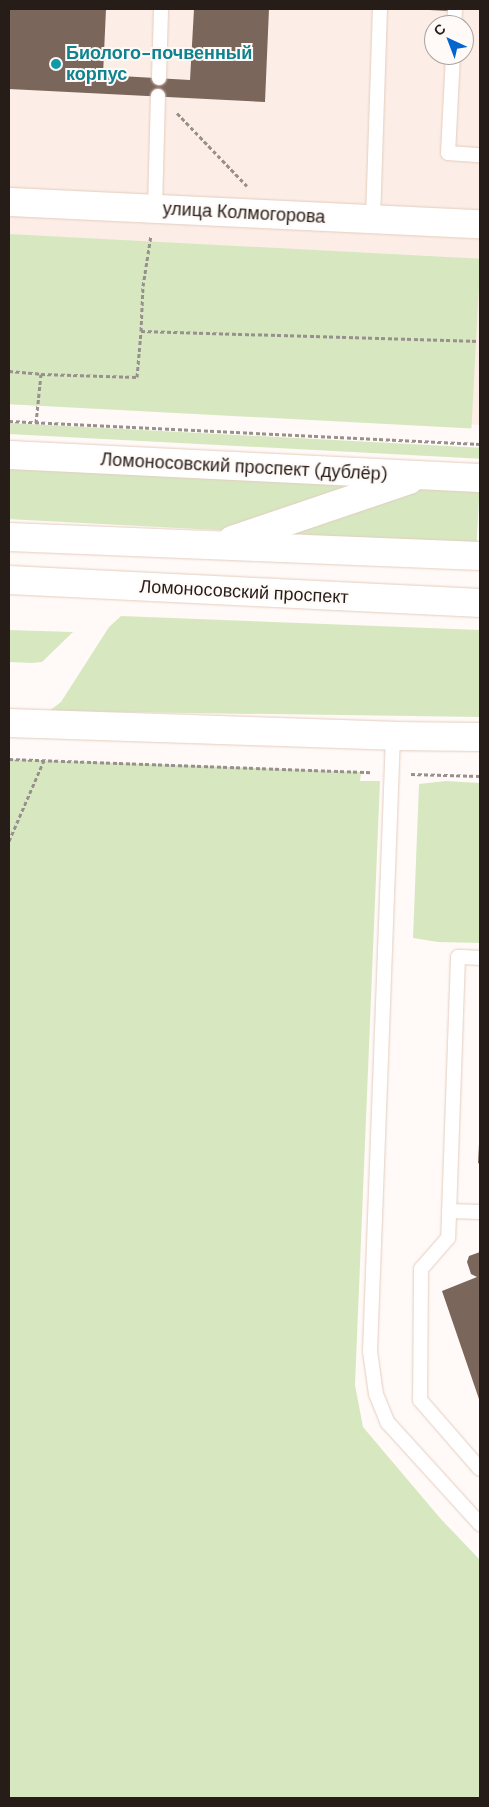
<!DOCTYPE html>
<html>
<head>
<meta charset="utf-8">
<style>
	body { margin:0 }
	#map { position:relative; width:489px; height:1807px; overflow:hidden; background:#fffaf7; font-family:"DM Sans",sans-serif }
	div>[style] { position:absolute }
	[style*='--x'] { left:calc(var(--x)*1px); top:calc(var(--y)*1px); width:calc(var(--w)*1px); rotate:calc(var(--a)*1deg) }
	.education>* { inset:0; background:#fceee6 }
	.green>* { inset:0; background:#d7e8c1; transform-origin:0 0 }
	.building>* { inset:0; background:#7b665c }
	.path>* { height:3px; margin-top:-1.5px; transform-origin:0; background:repeating-linear-gradient(90deg,#97908d 0 4px,transparent 0 6.5px) }
	.roads { filter:drop-shadow(0 0 1px #e4cdc0) drop-shadow(0 0 1px #e4cdc0) }
	.lane>* { height:14px; margin:-7px; padding:0 7px; transform-origin:7px; border-radius:7px; background:#fff }
	.street>* { height:28px; margin:-14px; padding:0 14px; transform-origin:14px; border-radius:14px; background:#fff }
	.secondary>* { height:28px; margin:-14px; padding:0 14px; transform-origin:14px; border-radius:14px; background:#fff }
	.dots>* { width:14px; height:14px; translate:-50% -50%; box-sizing:border-box; border:2px solid #fffaf7; border-radius:50% }
	span { translate:-50% -50%; white-space:nowrap; text-align:center; line-height:1.15; -webkit-text-stroke:4px #fffaf7; paint-order:stroke }
	.culture-label { font-size:18px; color:#0d838f; font-weight:700 }
	.left { translate:0 -50%; text-align:left }
	.street-label { font-size:18px; color:#261d19 }
	.frame { position:absolute; inset:0; border:10px solid #261d19; pointer-events:none }
	.north { position:absolute; left:424px; top:15px; width:50px; height:50px; box-sizing:border-box; background:#fffaf7; border:1px solid #a8a29e; border-radius:50%; rotate:317deg; font-size:14px; font-weight:700; line-height:20px; text-align:center; color:#261d19 }
	.north::after { content:''; display:block; margin:auto; width:18px; height:22px; background:#0366cf; clip-path:polygon(50% 0,100% 100%,50% 72%,0 100%) }
</style>
</head>
<body>
<div id="map">
	<div class="education">
		<div style="clip-path:polygon(evenodd,9px 9px,480px 9px,480px 425px,9px 404px,9px 9px,434px 25px,464px 25px,464px 55px,434px 55px,434px 25px)"></div>
	</div>
	<div class="green">
		<div style="left:9px;top:234px;width:472px;height:170px;rotate:3deg"></div>
		<div style="left:9px;top:423px;width:472px;height:11px;rotate:3deg"></div>
		<div style="left:9px;top:467px;width:471px;height:52px;rotate:3deg"></div>
		<div style="clip-path:polygon(121px 616px,480px 630px,480px 717px,49px 711px,61px 702px,109px 627px)"></div>
		<div style="clip-path:polygon(9px 630px,73px 632px,42px 662px,32px 663px,9px 662px)"></div>
		<div style="clip-path:polygon(9px 759px,361px 772px,360px 781px,380px 781px,355px 1385px,363px 1427px,440px 1518px,480px 1560px,480px 1798px,9px 1798px)"></div>
		<div style="clip-path:polygon(446px 781px,480px 783px,480px 943px,438px 942px,413px 938px,419px 784px)"></div>
	</div>
	<div class="building">
		<div style="clip-path:polygon(10px 9px,106px 9px,103px 75px,190px 80px,194px 9px,269px 9px,265px 102px,9px 89px)"></div>
		<div style="clip-path:polygon(429px 9px,448px 9px,448px 11px,429px 10px)"></div>
		<div style="clip-path:polygon(479px 1144px,480px 1144px,480px 1164px,478px 1163px)"></div>
		<div style="clip-path:polygon(480px 1252px,480px 1402px,442px 1291px,477px 1277px,471px 1274px,467px 1262px,469px 1256px)"></div>
	</div>
	<div class="path">
		<div style="--x:177;--y:113;--w:101;--a:46.2"></div>
		<div style="--x:141;--y:331;--w:45;--a:-87.5"></div>
		<div style="--x:143;--y:286;--w:52;--a:-81.1"></div>
		<div style="--x:9;--y:371;--w:32;--a:5"></div>
		<div style="--x:9;--y:421;--w:472;--a:2.8"></div>
		<div style="--x:36;--y:423;--w:49;--a:-84.2"></div>
		<div style="--x:41;--y:374;--w:96;--a:1.8"></div>
		<div style="--x:137;--y:377;--w:46;--a:-85"></div>
		<div style="--x:141;--y:331;--w:339;--a:1.7"></div>
		<div style="--x:9;--y:759;--w:363;--a:2.1"></div>
		<div style="--x:411;--y:774;--w:69;--a:1.7"></div>
		<div style="--x:9;--y:841;--w:88;--a:-66.6"></div>
	</div>
	<div class="roads">
		<div class="lane">
			<div style="--x:454;--y:25;--w:16;--a:-86"></div>
			<div style="--x:453;--y:55;--w:98;--a:92.9"></div>
			<div style="--x:448;--y:153;--w:32;--a:4"></div>
			<div style="--x:159;--y:78;--w:69;--a:-88.3"></div>
			<div style="--x:155;--y:209;--w:113;--a:-88.5"></div>
			<div style="--x:373;--y:219;--w:210;--a:-88.1"></div>
			<div style="--x:393;--y:736;--w:615;--a:92.14"></div>
			<div style="--x:370;--y:1351;--w:43;--a:82.1"></div>
			<div style="--x:376;--y:1394;--w:31;--a:68"></div>
			<div style="--x:388;--y:1423;--w:137;--a:47.7"></div>
			<div style="--x:480;--y:958;--w:22;--a:-177"></div>
			<div style="--x:458;--y:957;--w:281;--a:92"></div>
			<div style="--x:448;--y:1238;--w:41;--a:131.1"></div>
			<div style="--x:421;--y:1269;--w:131;--a:90.4"></div>
			<div style="--x:420;--y:1400;--w:91;--a:49"></div>
			<div style="--x:449;--y:1211;--w:31;--a:2"></div>
		</div>
		<div class="street">
			<div style="--x:9;--y:202;--w:472;--a:2.7"></div>
		</div>
		<div class="secondary">
			<div style="--x:9;--y:455;--w:472;--a:2.8"></div>
			<div style="--x:9;--y:537;--w:471;--a:2.3"></div>
			<div style="--x:232;--y:540;--w:187;--a:-18.7"></div>
			<div style="--x:9;--y:580;--w:472;--a:2.8"></div>
			<div style="--x:9;--y:723;--w:384;--a:1.9"></div>
			<div style="--x:393;--y:736;--w:87;--a:0.7"></div>
		</div>
	</div>
	<div class="dots">
		<div style="left:56px;top:64px;background:#0f9aa8"></div>
	</div>
	<div class="culture-label">
		<span class="left" style="left:66px;top:64px">Биолого-почвенный<br>корпус</span>
	</div>
	<div class="street-label">
		<span style="left:244px;top:213px;rotate:3deg">улица Колмогорова</span>
		<span style="left:244px;top:467px;rotate:3deg">Ломоносовский проспект (дублёр)</span>
		<span style="left:244px;top:592px;rotate:3deg">Ломоносовский проспект</span>
	</div>
	<div class="frame"></div>
	<div class="north">С</div>
</div>
</body>
</html>
